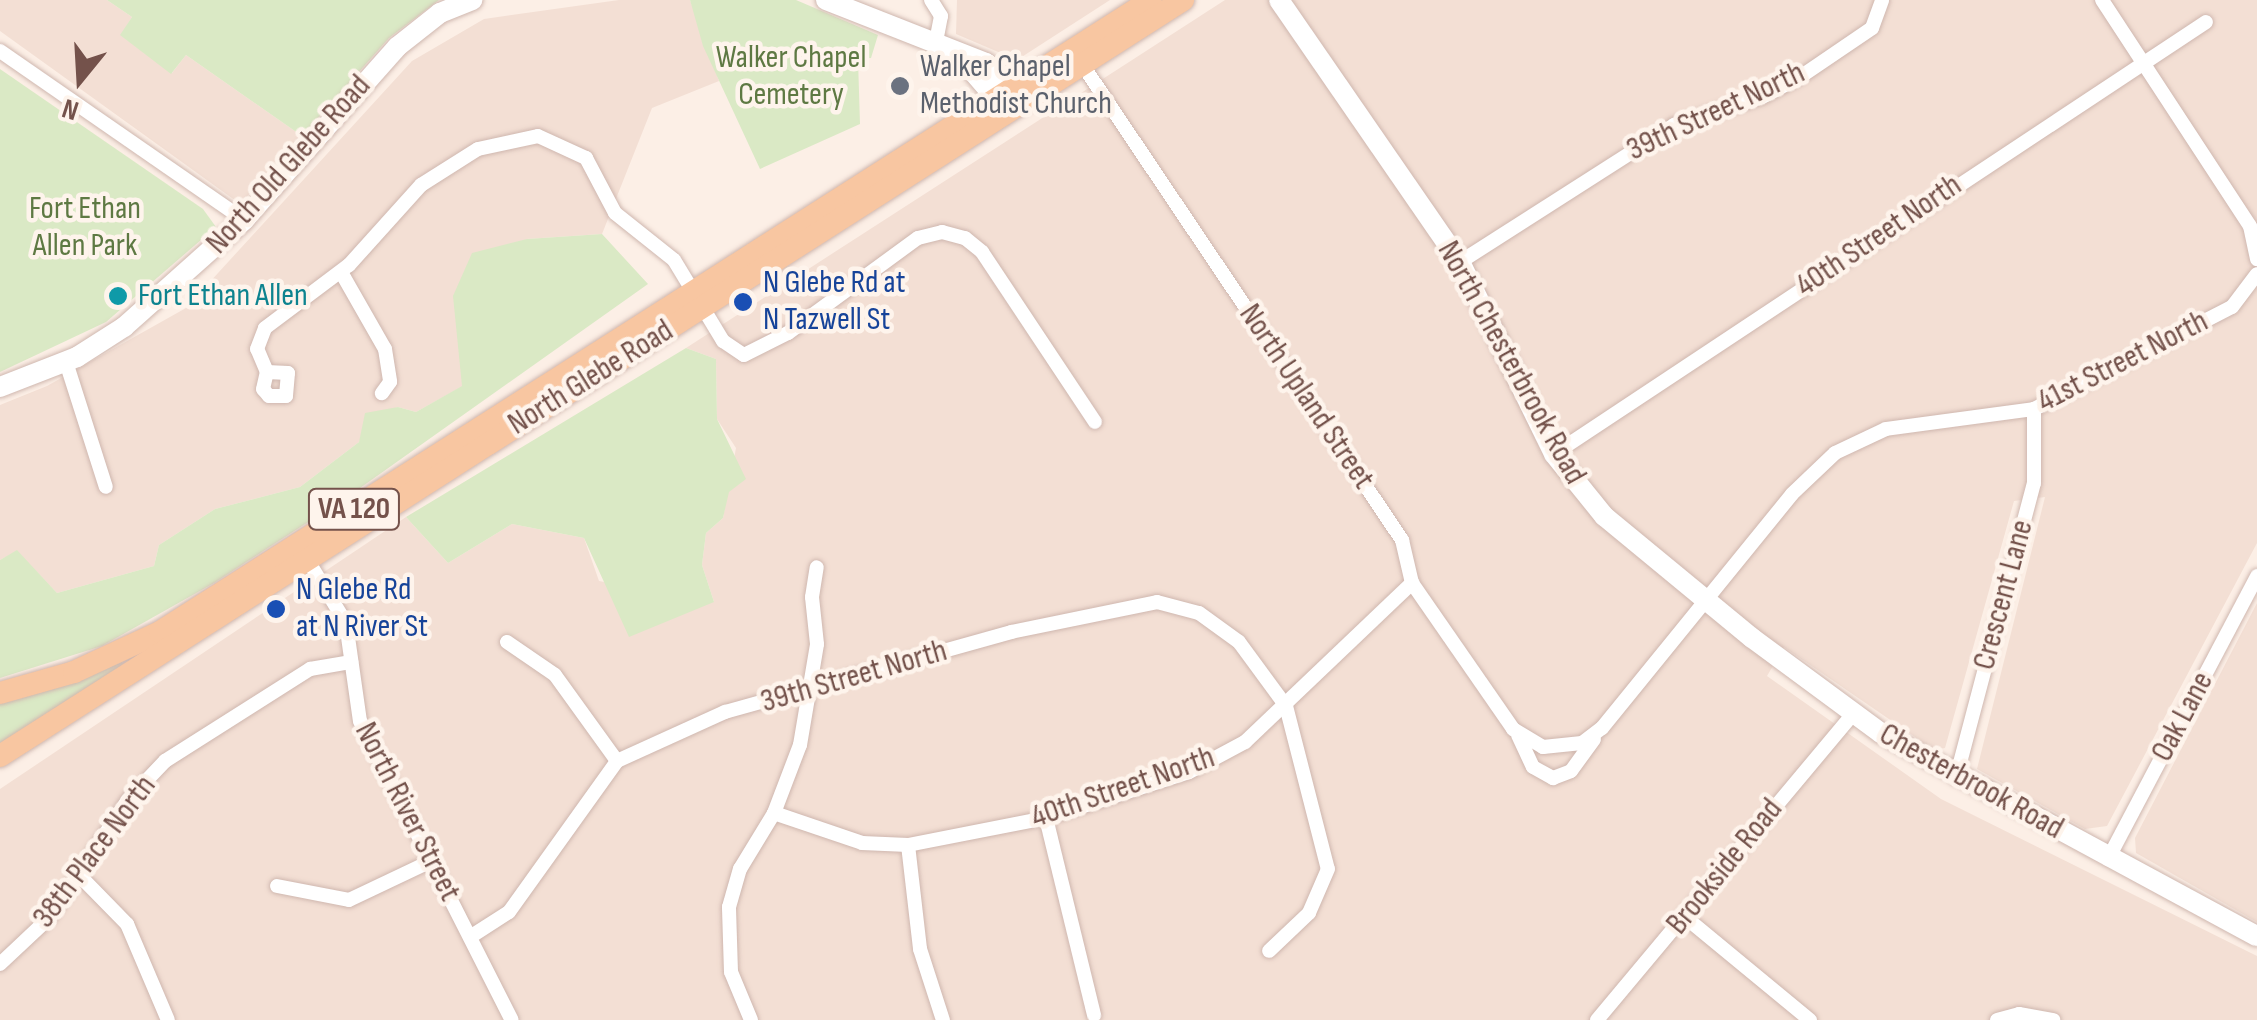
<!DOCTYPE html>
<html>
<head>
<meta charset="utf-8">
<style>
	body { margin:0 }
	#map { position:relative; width:2257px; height:1020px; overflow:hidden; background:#fcefe6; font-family:"Sofia Sans Condensed",sans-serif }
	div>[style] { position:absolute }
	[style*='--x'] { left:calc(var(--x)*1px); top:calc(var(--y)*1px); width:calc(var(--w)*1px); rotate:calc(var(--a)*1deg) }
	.residential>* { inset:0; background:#f3dfd4 }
	.green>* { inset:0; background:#dae9c5 }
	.roads { filter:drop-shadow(0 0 2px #cfb7af) drop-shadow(0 0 2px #cfb7af) }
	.street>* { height:14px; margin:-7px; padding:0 7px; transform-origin:7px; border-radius:7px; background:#fff }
	.secondary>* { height:20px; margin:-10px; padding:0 10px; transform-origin:10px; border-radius:10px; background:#fff }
	.primary>* { height:22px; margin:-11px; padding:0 11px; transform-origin:11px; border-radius:11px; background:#f8c6a1 }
	.dots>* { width:28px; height:28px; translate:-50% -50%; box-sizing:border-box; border:5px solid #fef4ec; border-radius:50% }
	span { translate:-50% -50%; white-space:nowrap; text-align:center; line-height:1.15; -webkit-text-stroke:9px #fef4ec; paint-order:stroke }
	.shield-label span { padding:2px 8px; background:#fef4ec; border:2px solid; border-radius:8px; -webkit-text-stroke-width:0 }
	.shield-label { font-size:30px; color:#74524b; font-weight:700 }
	.park-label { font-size:32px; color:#5e7943 }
	.worship-label { font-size:32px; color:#5b616d }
	.left { translate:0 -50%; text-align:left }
	.street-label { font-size:32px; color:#74524b }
	.transit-label { font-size:32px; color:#164399 }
	.culture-label { font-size:32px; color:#0d838f }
	.north { position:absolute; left:30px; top:30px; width:100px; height:100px; -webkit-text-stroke:8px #fef4ec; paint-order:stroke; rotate:198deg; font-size:28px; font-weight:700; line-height:40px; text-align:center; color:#74524b }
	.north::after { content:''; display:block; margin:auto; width:35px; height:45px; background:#74524b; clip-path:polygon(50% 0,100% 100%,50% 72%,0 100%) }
</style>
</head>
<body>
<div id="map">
	<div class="residential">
		<div style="clip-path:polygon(0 0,107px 0,132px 17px,121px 35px,172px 73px,186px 55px,302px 136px,242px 202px,236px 201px,0 31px)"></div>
		<div style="clip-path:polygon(619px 0,690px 0,719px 81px,652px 108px,602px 234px,527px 239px,460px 343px,463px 386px,416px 412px,398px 407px,375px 415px,359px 442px,300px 487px,215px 509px,159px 545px,154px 566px,57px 593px,17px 551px,0 560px,0 405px,47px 386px,186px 308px,412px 61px,484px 19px)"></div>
		<div style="clip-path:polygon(957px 0,1110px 0,1017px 60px,956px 34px)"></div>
		<div style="clip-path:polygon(1225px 0,2257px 0,2257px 543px,2107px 826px,2085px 829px,1977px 769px,2045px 497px,2014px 501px,1945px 748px,1934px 750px,1784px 647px,1767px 676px,1941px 799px,2257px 956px,2257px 1020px,0 1020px,0 789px,406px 517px,448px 563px,512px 524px,584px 538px,599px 581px,714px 602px,702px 565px,706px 533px,723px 518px,736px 448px,717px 419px,716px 359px,686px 348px)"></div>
		<div style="clip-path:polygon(2257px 603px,2257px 922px,2136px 853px,2135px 838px)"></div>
	</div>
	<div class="green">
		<div style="clip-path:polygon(107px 0,439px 0,389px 38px,302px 136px,186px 55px,171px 74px,120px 35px,132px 17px)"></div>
		<div style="clip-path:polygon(690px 0,796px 0,878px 35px,871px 58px,858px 59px,860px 124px,760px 169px,703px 46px)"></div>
		<div style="clip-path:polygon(0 69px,203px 209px,216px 227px,106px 322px,0 372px)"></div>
		<div style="clip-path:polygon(602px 234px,648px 284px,353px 493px,214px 583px,102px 646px,0 678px,0 560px,17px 550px,57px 593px,154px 566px,159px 545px,215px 509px,300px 487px,359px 442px,365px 413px,398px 407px,416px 412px,462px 386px,453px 296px,472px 253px,527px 239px)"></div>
		<div style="clip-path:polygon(686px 348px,716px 359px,717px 419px,746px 479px,729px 492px,723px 518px,706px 533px,702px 565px,714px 602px,629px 637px,584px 538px,512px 524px,448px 563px,406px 517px)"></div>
		<div style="clip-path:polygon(119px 659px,126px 667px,0 745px,0 700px)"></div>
	</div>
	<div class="roads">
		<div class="street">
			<div style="--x:931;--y:0;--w:19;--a:58"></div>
			<div style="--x:941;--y:16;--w:32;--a:101"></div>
			<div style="--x:2102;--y:0;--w:270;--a:56.8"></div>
			<div style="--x:2250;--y:226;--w:34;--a:78"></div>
			<div style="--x:0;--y:51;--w:297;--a:34.7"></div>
			<div style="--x:1082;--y:64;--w:574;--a:56.09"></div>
			<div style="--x:1402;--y:540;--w:44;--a:76.9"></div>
			<div style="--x:1412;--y:583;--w:178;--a:55.3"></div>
			<div style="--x:1513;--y:729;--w:35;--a:31"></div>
			<div style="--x:1543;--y:747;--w:39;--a:-6"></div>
			<div style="--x:1582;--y:743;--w:25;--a:-37"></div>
			<div style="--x:1602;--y:728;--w:301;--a:-50.9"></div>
			<div style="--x:1792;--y:494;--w:59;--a:-43.6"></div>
			<div style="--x:1835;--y:453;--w:56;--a:-25.2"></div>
			<div style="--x:1886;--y:429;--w:149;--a:-7.7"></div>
			<div style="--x:2034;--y:409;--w:223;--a:-27.3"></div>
			<div style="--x:2232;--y:307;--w:41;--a:-52.9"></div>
			<div style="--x:1460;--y:262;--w:254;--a:-32.6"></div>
			<div style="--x:1674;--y:125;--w:92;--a:-17.7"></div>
			<div style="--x:1762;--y:97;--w:43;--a:-27.8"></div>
			<div style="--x:1800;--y:77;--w:87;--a:-34.2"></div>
			<div style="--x:1872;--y:28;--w:30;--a:-70"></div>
			<div style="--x:341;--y:272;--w:89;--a:60.3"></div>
			<div style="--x:385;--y:349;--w:33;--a:81"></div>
			<div style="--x:390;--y:382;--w:14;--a:126"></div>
			<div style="--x:66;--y:362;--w:131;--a:72.3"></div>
			<div style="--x:267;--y:372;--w:21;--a:3"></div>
			<div style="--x:288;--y:373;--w:23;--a:95"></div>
			<div style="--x:286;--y:396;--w:17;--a:180"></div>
			<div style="--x:269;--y:396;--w:9;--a:-131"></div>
			<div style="--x:263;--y:389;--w:17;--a:-77"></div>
			<div style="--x:267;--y:372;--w:25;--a:-113"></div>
			<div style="--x:257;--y:349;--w:22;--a:-69"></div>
			<div style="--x:265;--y:328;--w:105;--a:-36.9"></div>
			<div style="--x:349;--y:265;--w:108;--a:-48"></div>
			<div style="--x:421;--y:185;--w:67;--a:-32.3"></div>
			<div style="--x:478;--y:149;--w:61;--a:-12.2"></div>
			<div style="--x:538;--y:136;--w:53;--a:24.6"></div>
			<div style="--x:586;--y:158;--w:62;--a:62.2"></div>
			<div style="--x:615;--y:213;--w:75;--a:38.5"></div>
			<div style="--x:674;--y:260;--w:95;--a:58.8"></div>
			<div style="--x:723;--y:341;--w:25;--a:34"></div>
			<div style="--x:744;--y:355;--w:49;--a:-26.6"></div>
			<div style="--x:788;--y:333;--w:161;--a:-36.2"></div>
			<div style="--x:918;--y:238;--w:25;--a:-14"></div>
			<div style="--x:942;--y:232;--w:24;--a:15"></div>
			<div style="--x:965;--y:238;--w:22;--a:39"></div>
			<div style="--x:982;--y:252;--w:204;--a:56.4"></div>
			<div style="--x:1554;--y:454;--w:782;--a:-33.53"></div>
			<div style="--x:305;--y:556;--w:79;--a:58.5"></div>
			<div style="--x:346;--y:623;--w:99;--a:81.9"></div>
			<div style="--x:360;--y:721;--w:335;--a:63.1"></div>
			<div style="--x:507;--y:642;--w:58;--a:34.5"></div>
			<div style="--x:555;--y:675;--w:106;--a:54.2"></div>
			<div style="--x:1518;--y:735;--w:35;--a:65"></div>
			<div style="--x:1533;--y:767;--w:23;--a:29"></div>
			<div style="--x:1553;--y:778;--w:19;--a:-21"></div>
			<div style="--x:1571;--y:771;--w:39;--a:-54"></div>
			<div style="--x:1956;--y:778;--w:305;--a:-75.2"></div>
			<div style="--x:2034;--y:483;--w:74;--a:-90"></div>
			<div style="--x:774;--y:813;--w:93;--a:18.8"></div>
			<div style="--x:862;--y:843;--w:46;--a:2.5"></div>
			<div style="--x:908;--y:845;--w:141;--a:-11.1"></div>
			<div style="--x:1046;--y:818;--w:150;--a:-17.8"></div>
			<div style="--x:1189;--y:772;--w:64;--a:-28.2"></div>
			<div style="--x:1245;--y:742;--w:231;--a:-43.6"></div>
			<div style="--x:1046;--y:818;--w:203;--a:76.3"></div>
			<div style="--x:908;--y:845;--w:105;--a:83.4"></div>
			<div style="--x:920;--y:949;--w:75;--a:72.1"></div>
			<div style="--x:2108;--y:859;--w:320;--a:-62.2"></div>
			<div style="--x:79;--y:875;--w:69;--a:45.6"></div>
			<div style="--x:127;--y:924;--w:104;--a:66.9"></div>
			<div style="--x:277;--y:886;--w:73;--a:11"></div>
			<div style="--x:349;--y:900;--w:91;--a:-25.4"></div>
			<div style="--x:1685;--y:917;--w:162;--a:39.5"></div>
			<div style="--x:470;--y:937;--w:46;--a:-32.7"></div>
			<div style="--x:509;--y:912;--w:186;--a:-54.4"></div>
			<div style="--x:617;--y:761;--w:119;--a:-24.4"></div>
			<div style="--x:725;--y:712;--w:297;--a:-15.6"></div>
			<div style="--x:1011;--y:632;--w:149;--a:-11.6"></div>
			<div style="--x:1157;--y:602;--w:43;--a:14.7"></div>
			<div style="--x:1199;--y:613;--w:49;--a:35.9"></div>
			<div style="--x:1239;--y:642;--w:79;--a:53.7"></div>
			<div style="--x:1286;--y:706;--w:168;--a:75.6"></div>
			<div style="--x:1328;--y:869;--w:48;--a:113.4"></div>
			<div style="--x:1309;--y:913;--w:55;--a:136.5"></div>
			<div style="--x:0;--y:964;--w:67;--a:-43.2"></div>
			<div style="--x:49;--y:918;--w:142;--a:-56.2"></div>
			<div style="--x:128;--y:800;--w:54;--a:-46.5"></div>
			<div style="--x:165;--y:761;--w:172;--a:-32.4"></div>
			<div style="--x:310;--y:669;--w:42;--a:-9.7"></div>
			<div style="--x:751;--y:1020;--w:52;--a:-112.6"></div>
			<div style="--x:731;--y:972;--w:65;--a:-91.8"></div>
			<div style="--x:729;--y:907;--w:40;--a:-74"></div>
			<div style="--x:740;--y:869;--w:66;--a:-58.7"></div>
			<div style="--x:774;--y:813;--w:73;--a:-69.1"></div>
			<div style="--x:800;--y:745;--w:102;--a:-80.4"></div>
			<div style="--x:817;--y:644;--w:47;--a:-96.1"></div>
			<div style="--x:812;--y:597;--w:30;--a:-81"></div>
			<div style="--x:1597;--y:1020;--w:399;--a:-50.1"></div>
			<div style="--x:1997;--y:1020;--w:23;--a:-15"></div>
			<div style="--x:2019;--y:1014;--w:35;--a:10"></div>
		</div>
		<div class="secondary">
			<div style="--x:826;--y:0;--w:172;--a:21.5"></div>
			<div style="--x:986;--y:63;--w:52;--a:42.6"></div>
			<div style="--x:1279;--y:0;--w:318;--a:55.4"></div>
			<div style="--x:1460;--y:262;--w:214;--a:63.9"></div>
			<div style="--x:1554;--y:454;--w:80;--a:51.1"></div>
			<div style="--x:1604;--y:516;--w:192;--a:39.5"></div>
			<div style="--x:1752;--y:638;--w:160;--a:36.4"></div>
			<div style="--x:1881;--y:733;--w:427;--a:28.4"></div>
			<div style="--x:961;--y:58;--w:69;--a:49.1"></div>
			<div style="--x:0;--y:387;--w:83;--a:-21.3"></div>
			<div style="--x:77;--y:357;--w:56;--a:-32.6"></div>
			<div style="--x:124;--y:327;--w:161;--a:-41.7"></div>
			<div style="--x:244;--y:220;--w:231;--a:-48.5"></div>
			<div style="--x:397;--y:47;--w:55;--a:-38.3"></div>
			<div style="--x:440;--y:13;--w:35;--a:-22"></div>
		</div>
		<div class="primary">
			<div style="--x:0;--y:693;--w:77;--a:-15.8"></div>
			<div style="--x:74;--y:672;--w:95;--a:-24.9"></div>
			<div style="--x:160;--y:632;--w:1175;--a:-32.53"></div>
			<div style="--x:0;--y:756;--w:1404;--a:-32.58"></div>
		</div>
	</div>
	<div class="dots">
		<div style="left:900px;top:86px;background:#6b7280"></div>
		<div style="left:118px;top:296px;background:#0f9aa8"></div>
		<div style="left:743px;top:302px;background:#1a4fb4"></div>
		<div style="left:276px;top:609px;background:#1a4fb4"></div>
	</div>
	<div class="shield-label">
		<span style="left:354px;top:509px">VA 120</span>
	</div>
	<div class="park-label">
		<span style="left:791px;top:77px">Walker Chapel<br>Cemetery</span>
		<span style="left:85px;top:228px">Fort Ethan<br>Allen Park</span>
	</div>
	<div class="worship-label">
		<span class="left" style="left:920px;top:86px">Walker Chapel<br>Methodist Church</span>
	</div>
	<div class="street-label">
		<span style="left:1716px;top:112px;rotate:-25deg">39th Street North</span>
		<span style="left:289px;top:165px;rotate:-48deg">North Old Glebe Road</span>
		<span style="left:1879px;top:236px;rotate:-34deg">40th Street North</span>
		<span style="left:2123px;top:362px;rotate:-27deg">41st Street North</span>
		<span style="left:1511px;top:363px;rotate:61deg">North Chesterbrook Road</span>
		<span style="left:591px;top:378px;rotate:-32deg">North Glebe Road</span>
		<span style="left:1306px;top:397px;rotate:56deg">North Upland Street</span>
		<span style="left:2004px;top:595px;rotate:-75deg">Crescent Lane</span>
		<span style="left:854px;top:677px;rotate:-16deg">39th Street North</span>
		<span style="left:2183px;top:717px;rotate:-62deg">Oak Lane</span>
		<span style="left:1971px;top:782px;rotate:29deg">Chesterbrook Road</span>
		<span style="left:1123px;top:788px;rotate:-19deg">40th Street North</span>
		<span style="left:407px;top:812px;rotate:63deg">North River Street</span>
		<span style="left:95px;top:852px;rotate:-53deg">38th Place North</span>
		<span style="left:1725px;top:867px;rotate:-51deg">Brookside Road</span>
	</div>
	<div class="transit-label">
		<span class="left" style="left:763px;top:302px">N Glebe Rd at<br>N Tazwell St</span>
		<span class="left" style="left:296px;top:609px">N Glebe Rd<br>at N River St</span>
	</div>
	<div class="culture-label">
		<span class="left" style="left:138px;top:296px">Fort Ethan Allen</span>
	</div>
	<div class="north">N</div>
</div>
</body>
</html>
